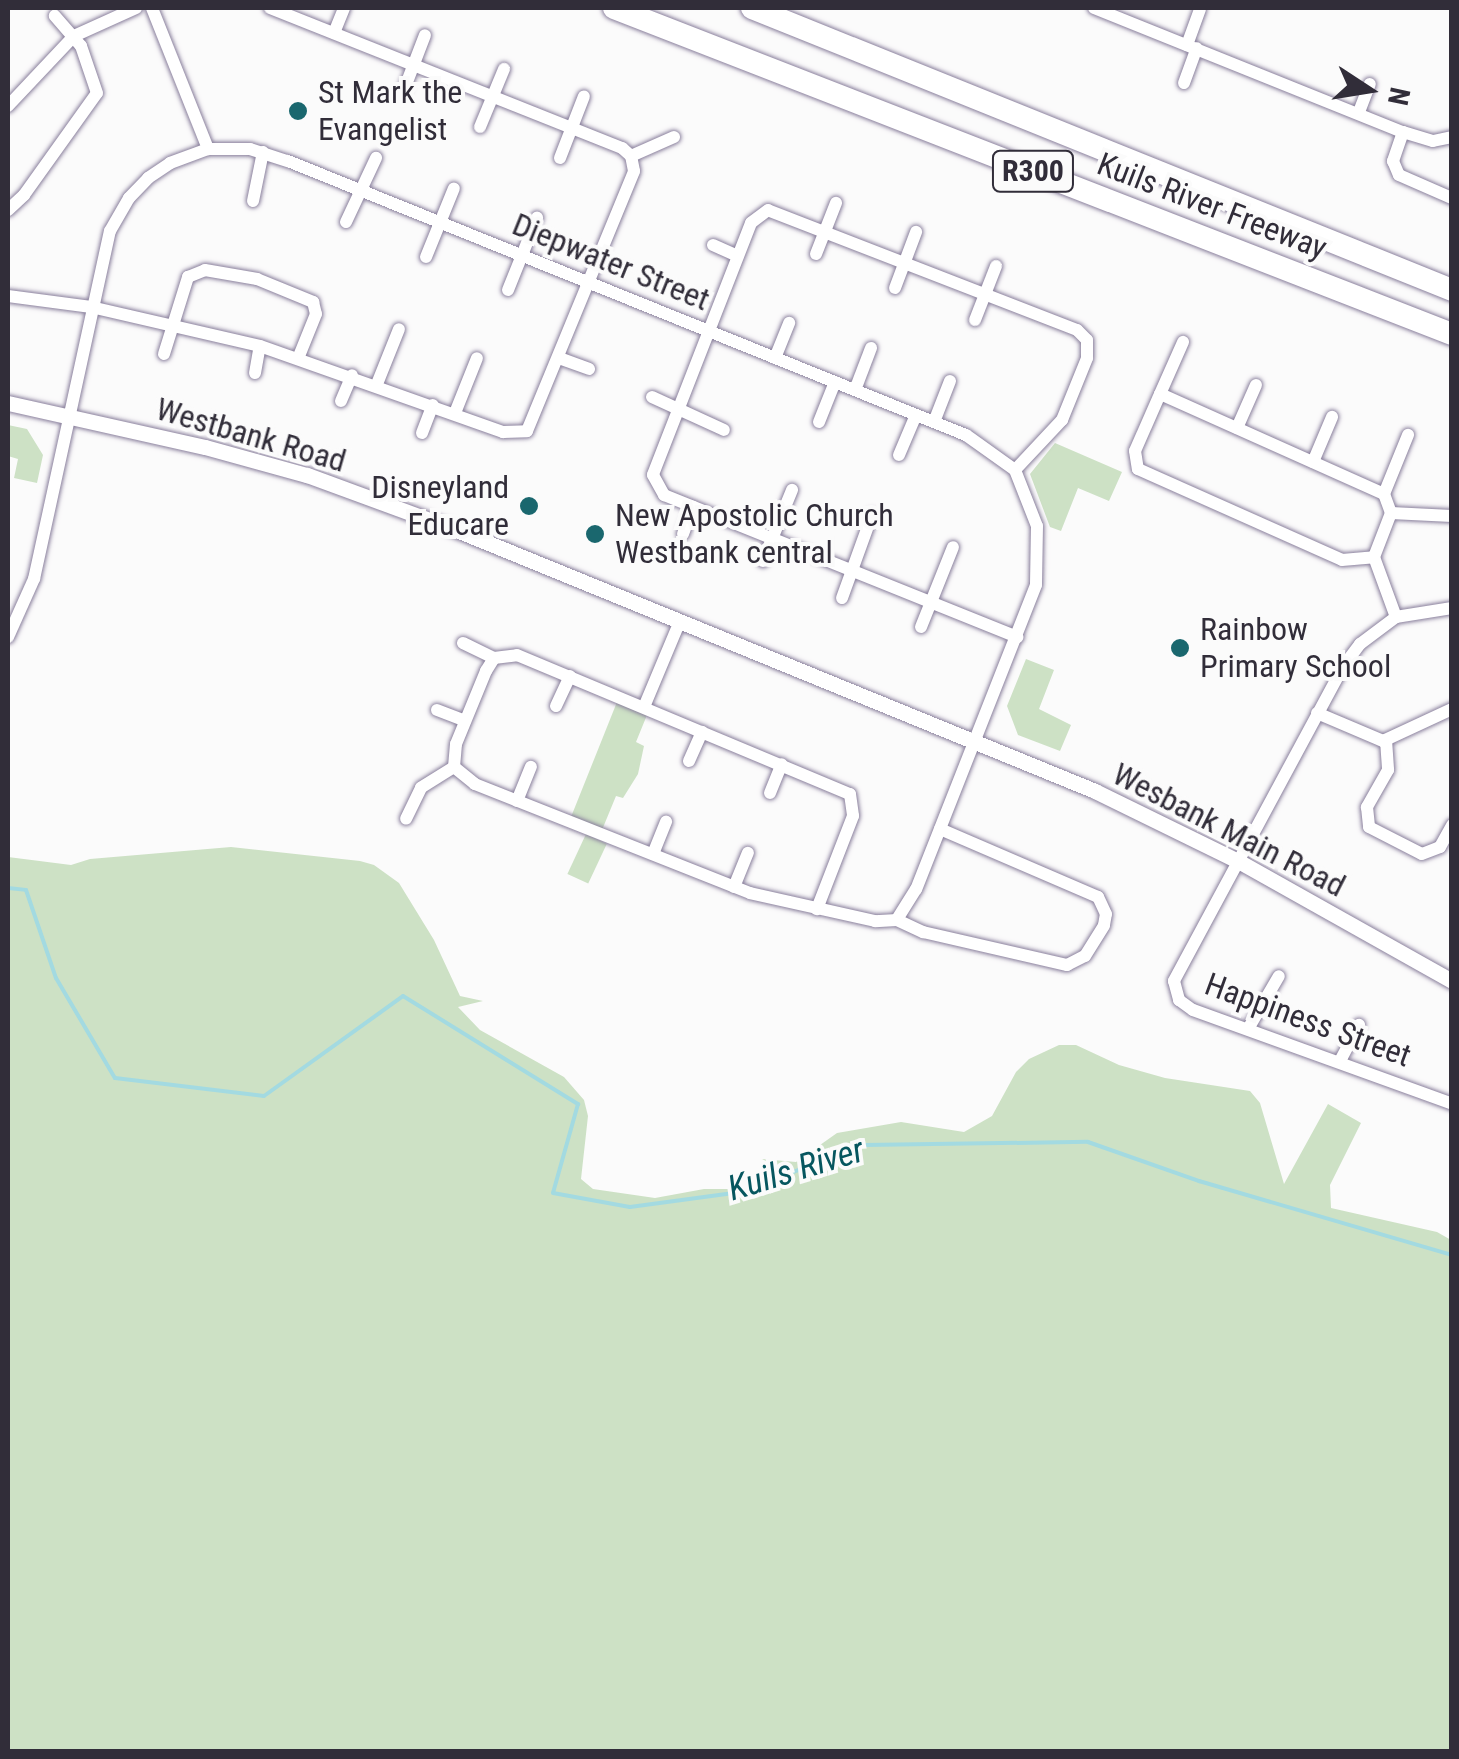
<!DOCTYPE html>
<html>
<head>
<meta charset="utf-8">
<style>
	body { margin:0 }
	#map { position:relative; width:1459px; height:1759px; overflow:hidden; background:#fbfbfb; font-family:"Roboto Condensed",sans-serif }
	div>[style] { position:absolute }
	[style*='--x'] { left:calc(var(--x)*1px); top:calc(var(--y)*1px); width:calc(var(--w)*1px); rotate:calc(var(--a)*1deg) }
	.green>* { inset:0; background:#cde1c5; transform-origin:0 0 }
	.stream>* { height:4px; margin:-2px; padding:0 2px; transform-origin:2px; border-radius:2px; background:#a3dae1 }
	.roads { filter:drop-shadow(0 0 2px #897f9c) drop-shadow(0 0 2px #897f9c) }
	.minor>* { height:12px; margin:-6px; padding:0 6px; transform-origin:6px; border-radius:6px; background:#fff }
	.tertiary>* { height:15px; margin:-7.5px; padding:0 7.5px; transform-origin:7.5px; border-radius:7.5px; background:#fff }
	.motorway>* { height:22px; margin:-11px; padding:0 11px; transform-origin:11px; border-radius:11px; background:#fff }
	.dots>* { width:28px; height:28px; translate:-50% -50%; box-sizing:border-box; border:5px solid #fbfbfb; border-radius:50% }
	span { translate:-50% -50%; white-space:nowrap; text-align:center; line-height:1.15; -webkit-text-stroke:8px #fbfbfb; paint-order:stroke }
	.shield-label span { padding:2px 8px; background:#fbfbfb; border:2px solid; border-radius:8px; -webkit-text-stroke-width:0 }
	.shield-label { font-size:30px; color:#312d39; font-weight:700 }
	.poi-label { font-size:32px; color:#312d39 }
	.left { translate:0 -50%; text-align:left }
	.right { translate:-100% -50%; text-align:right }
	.street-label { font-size:32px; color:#312d39 }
	.water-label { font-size:35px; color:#06565f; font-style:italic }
	.frame { position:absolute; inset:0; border:10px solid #312d39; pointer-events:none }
	.north { position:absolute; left:1319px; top:40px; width:100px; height:100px; -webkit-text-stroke:8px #fbfbfb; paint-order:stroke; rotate:102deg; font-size:28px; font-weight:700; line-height:40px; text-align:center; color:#312d39 }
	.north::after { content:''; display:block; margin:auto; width:35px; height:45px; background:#312d39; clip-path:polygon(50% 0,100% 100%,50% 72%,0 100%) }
</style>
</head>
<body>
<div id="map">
	<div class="green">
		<div style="clip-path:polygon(8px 425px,27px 429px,43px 455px,37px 483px,14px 478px,18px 459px,8px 456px)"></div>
		<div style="clip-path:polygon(1055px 443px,1122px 472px,1109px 501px,1078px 488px,1061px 531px,1050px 527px,1030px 474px)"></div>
		<div style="clip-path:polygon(1026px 659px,1054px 670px,1039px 709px,1071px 725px,1060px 751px,1018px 735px,1007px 706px)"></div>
		<div style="clip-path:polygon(617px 702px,647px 715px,636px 742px,644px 746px,638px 774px,623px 798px,616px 796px,602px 830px,571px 817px)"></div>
		<div style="left:586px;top:834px;width:23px;height:44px;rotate:25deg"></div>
		<div style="clip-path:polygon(231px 847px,360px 861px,374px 865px,399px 883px,434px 940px,460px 996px,483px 1001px,458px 1007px,480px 1030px,564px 1077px,584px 1100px,588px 1116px,581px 1179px,593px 1189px,655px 1198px,704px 1189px,755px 1189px,762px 1174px,775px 1166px,762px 1159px,796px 1162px,837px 1133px,901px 1122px,964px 1132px,992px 1116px,1016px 1072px,1029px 1059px,1059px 1045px,1076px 1045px,1119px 1065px,1165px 1078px,1250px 1091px,1260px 1103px,1284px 1184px,1328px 1104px,1361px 1123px,1330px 1185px,1331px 1208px,1437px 1232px,1451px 1240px,1451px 1751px,8px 1751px,8px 857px,71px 865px,90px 859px)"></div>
	</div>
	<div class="stream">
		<div style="--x:8;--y:888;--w:18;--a:6"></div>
		<div style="--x:26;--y:890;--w:93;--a:71.2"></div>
		<div style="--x:56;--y:978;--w:116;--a:59.5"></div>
		<div style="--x:115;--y:1078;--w:150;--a:6.9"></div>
		<div style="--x:264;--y:1096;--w:171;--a:-35.7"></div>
		<div style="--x:403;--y:996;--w:206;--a:31.7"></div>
		<div style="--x:578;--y:1104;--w:92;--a:105.7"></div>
		<div style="--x:553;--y:1193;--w:78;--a:10.3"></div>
		<div style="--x:630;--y:1207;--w:112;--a:-7.7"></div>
		<div style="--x:741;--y:1192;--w:132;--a:-20.9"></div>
		<div style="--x:864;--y:1145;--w:224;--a:-0.8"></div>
		<div style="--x:1088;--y:1142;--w:118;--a:19.4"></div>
		<div style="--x:1199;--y:1181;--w:264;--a:16.3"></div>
	</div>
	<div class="roads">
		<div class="minor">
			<div style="--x:152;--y:8;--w:152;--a:68.3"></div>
			<div style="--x:1094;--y:8;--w:333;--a:21.9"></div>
			<div style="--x:1403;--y:132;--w:31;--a:17"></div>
			<div style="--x:1433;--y:141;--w:19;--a:-12"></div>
			<div style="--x:334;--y:33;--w:27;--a:-68"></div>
			<div style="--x:1187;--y:45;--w:38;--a:-70"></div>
			<div style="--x:1184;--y:83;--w:37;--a:-70"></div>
			<div style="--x:402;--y:95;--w:64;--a:-69"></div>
			<div style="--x:8;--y:106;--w:96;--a:-46.7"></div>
			<div style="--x:74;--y:36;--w:68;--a:-24.3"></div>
			<div style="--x:1359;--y:112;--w:30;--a:-69"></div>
			<div style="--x:480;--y:127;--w:63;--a:-67.5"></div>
			<div style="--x:1403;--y:132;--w:31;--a:109"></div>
			<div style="--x:1393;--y:161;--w:15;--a:67"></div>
			<div style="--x:1399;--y:175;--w:58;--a:23.5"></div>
			<div style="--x:631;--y:156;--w:47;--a:-23.8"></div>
			<div style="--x:560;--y:158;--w:66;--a:-68.8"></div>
			<div style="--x:253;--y:201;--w:50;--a:-78.5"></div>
			<div style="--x:8;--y:210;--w:22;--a:-43"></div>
			<div style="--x:24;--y:195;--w:125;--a:-54.4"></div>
			<div style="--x:97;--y:93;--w:50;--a:-108.8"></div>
			<div style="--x:81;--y:46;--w:40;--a:-131"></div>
			<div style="--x:346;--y:222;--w:71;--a:-64.9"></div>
			<div style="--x:713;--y:245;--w:27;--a:24"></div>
			<div style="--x:816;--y:254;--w:55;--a:-68.6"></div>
			<div style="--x:426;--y:257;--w:74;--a:-67.9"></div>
			<div style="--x:895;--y:288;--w:60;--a:-69.4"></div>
			<div style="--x:508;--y:290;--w:78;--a:-68.1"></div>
			<div style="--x:8;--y:296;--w:84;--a:7.5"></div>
			<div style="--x:91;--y:307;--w:173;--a:13"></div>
			<div style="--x:260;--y:346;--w:258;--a:19.5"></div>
			<div style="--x:503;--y:432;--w:24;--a:-2"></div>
			<div style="--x:527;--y:431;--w:281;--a:-67.6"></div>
			<div style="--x:634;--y:171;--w:15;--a:-101"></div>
			<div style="--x:631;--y:156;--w:12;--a:-138"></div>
			<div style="--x:622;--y:148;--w:379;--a:-158.3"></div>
			<div style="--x:975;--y:320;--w:58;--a:-68.7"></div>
			<div style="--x:164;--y:354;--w:81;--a:-72.7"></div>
			<div style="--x:188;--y:277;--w:18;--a:-22"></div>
			<div style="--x:205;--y:270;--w:53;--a:9.8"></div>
			<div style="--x:257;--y:279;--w:61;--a:22.3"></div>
			<div style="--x:313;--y:302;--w:12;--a:76"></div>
			<div style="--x:316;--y:314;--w:45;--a:112"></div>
			<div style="--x:559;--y:358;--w:32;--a:20"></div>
			<div style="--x:775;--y:358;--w:38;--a:-68"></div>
			<div style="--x:255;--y:373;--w:27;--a:-80"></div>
			<div style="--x:377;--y:384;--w:59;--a:-68.2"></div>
			<div style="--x:855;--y:390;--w:45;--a:-69.1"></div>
			<div style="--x:1160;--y:394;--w:57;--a:-66.1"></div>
			<div style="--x:652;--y:397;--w:79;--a:24.6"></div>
			<div style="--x:341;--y:401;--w:28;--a:-67"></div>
			<div style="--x:455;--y:413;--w:59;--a:-68.2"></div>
			<div style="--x:819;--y:422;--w:43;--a:-68.2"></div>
			<div style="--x:934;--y:422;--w:44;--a:-68.7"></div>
			<div style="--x:1237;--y:428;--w:47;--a:-66.2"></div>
			<div style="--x:422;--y:433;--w:30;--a:-69"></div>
			<div style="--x:899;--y:455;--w:43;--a:-67"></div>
			<div style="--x:1313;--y:462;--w:49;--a:-67.1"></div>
			<div style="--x:1015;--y:470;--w:69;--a:-46.8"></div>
			<div style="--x:1062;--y:420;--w:67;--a:-68"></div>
			<div style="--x:1087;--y:358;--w:18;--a:-90"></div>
			<div style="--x:1087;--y:340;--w:14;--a:-135"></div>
			<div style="--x:1077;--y:330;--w:331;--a:-158.8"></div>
			<div style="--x:768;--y:210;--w:21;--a:143"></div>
			<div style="--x:751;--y:223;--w:270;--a:111.3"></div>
			<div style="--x:653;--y:475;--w:23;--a:61"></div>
			<div style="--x:664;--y:495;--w:381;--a:21.9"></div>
			<div style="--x:1384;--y:494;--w:64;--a:-67.9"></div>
			<div style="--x:1391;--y:513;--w:61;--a:2.8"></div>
			<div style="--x:683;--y:534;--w:29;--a:-70"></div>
			<div style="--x:1374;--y:557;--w:47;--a:-68.9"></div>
			<div style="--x:1391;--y:513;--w:20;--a:-110"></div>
			<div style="--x:1384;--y:494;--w:245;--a:-155.9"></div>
			<div style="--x:1160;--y:394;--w:62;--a:113.7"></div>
			<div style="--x:1135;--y:451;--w:18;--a:81"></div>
			<div style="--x:1138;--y:469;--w:223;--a:24"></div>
			<div style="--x:1342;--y:560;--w:32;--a:-5"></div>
			<div style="--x:1374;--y:557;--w:64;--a:69.9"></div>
			<div style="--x:763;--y:561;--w:77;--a:-67.8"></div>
			<div style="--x:842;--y:598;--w:88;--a:-70.1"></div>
			<div style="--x:1452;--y:608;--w:57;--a:170.9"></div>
			<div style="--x:1396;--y:617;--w:45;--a:143.1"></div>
			<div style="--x:1360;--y:644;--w:26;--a:127"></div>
			<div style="--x:1344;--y:665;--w:359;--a:118.3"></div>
			<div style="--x:1174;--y:981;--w:20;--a:75"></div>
			<div style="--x:1179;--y:1000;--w:17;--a:36"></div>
			<div style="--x:1193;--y:1010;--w:276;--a:19.9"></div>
			<div style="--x:921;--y:627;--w:86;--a:-68.2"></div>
			<div style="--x:8;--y:637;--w:64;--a:-65.9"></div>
			<div style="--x:34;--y:579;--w:356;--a:-77.7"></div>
			<div style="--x:110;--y:231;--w:38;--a:-60"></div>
			<div style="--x:129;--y:198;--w:28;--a:-46"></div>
			<div style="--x:148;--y:178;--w:27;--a:-34"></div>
			<div style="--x:170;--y:163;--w:40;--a:-20.2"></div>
			<div style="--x:208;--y:149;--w:42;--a:0"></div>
			<div style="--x:250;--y:149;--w:40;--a:18"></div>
			<div style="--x:288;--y:161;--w:731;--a:22.01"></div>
			<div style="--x:966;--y:435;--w:60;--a:35.5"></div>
			<div style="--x:1015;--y:470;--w:60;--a:68.6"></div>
			<div style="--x:1037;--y:526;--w:59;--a:91"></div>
			<div style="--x:1036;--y:585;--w:327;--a:111.5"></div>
			<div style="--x:916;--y:889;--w:36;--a:122"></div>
			<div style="--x:897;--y:920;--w:22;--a:177"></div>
			<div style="--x:875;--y:921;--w:128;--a:-167.4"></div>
			<div style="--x:750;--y:893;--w:296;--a:-158.4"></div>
			<div style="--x:475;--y:784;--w:27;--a:-141"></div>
			<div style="--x:454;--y:767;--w:39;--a:148"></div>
			<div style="--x:421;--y:788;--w:34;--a:116"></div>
			<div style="--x:463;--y:643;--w:34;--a:26"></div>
			<div style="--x:556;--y:706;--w:33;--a:-65"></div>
			<div style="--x:644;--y:707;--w:93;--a:-67.3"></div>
			<div style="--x:437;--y:710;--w:30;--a:21"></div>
			<div style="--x:1317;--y:713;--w:72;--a:23"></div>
			<div style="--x:1383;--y:741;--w:76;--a:-24.9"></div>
			<div style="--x:1386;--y:740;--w:30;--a:86"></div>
			<div style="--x:1388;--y:770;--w:43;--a:119.6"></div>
			<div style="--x:1367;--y:807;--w:20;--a:84"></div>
			<div style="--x:1369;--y:827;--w:59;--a:27"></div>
			<div style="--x:1422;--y:854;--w:19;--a:-21"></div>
			<div style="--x:1440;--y:847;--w:25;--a:-61"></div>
			<div style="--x:689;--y:761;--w:32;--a:-66"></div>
			<div style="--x:454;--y:767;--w:23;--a:-85"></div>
			<div style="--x:456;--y:744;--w:79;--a:-67.7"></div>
			<div style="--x:486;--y:671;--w:15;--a:-58"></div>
			<div style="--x:494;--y:658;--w:23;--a:-7"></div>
			<div style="--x:517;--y:655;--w:361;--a:22.7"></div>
			<div style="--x:850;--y:794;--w:22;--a:82"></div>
			<div style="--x:853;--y:816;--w:100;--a:111.2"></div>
			<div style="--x:770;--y:793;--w:31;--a:-68"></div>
			<div style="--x:517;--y:801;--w:37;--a:-68"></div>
			<div style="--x:653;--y:854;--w:35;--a:-68"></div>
			<div style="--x:734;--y:887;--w:37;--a:-68"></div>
			<div style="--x:897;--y:920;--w:29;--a:25"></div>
			<div style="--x:923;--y:932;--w:148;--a:12.9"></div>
			<div style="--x:1067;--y:965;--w:20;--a:-27"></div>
			<div style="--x:1085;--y:956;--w:36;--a:-58"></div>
			<div style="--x:1104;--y:925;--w:11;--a:-80"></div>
			<div style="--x:1106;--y:914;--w:19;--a:-115"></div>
			<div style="--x:1098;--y:897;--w:172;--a:-156.7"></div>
			<div style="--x:1248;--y:1029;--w:61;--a:-59.7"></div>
			<div style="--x:1340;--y:1061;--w:41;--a:-62.2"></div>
		</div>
		<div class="tertiary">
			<div style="--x:8;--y:403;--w:202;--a:12.6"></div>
			<div style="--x:205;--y:447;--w:106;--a:15.4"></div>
			<div style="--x:307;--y:475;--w:162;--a:20.2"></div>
			<div style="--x:459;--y:531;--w:687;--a:22.23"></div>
			<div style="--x:1095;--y:791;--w:159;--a:26.1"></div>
			<div style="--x:1238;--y:861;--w:245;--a:29.3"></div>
		</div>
		<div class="motorway">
			<div style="--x:614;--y:8;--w:899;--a:21.26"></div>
			<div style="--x:752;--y:8;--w:755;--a:21.94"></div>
		</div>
	</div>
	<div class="dots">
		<div style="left:298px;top:111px;background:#1a676e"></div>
		<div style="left:529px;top:506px;background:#1a676e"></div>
		<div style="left:595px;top:534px;background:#1a676e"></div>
		<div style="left:1180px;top:648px;background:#1a676e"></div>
	</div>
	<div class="shield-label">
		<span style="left:1033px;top:171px">R300</span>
	</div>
	<div class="poi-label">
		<span class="left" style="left:318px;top:111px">St Mark the<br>Evangelist</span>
		<span class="right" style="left:509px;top:506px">Disneyland<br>Educare</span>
		<span class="left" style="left:615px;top:534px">New Apostolic Church<br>Westbank central</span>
		<span class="left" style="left:1200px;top:648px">Rainbow<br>Primary School</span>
	</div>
	<div class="street-label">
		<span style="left:1212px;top:206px;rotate:21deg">Kuils River Freeway</span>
		<span style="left:611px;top:262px;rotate:22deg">Diepwater Street</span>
		<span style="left:251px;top:435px;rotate:16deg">Westbank Road</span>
		<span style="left:1229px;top:830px;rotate:27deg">Wesbank Main Road</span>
		<span style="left:1308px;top:1020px;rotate:20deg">Happiness Street</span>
	</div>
	<div class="water-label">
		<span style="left:796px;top:1170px;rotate:-17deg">Kuils River</span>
	</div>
	<div class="frame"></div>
	<div class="north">N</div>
</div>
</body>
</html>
